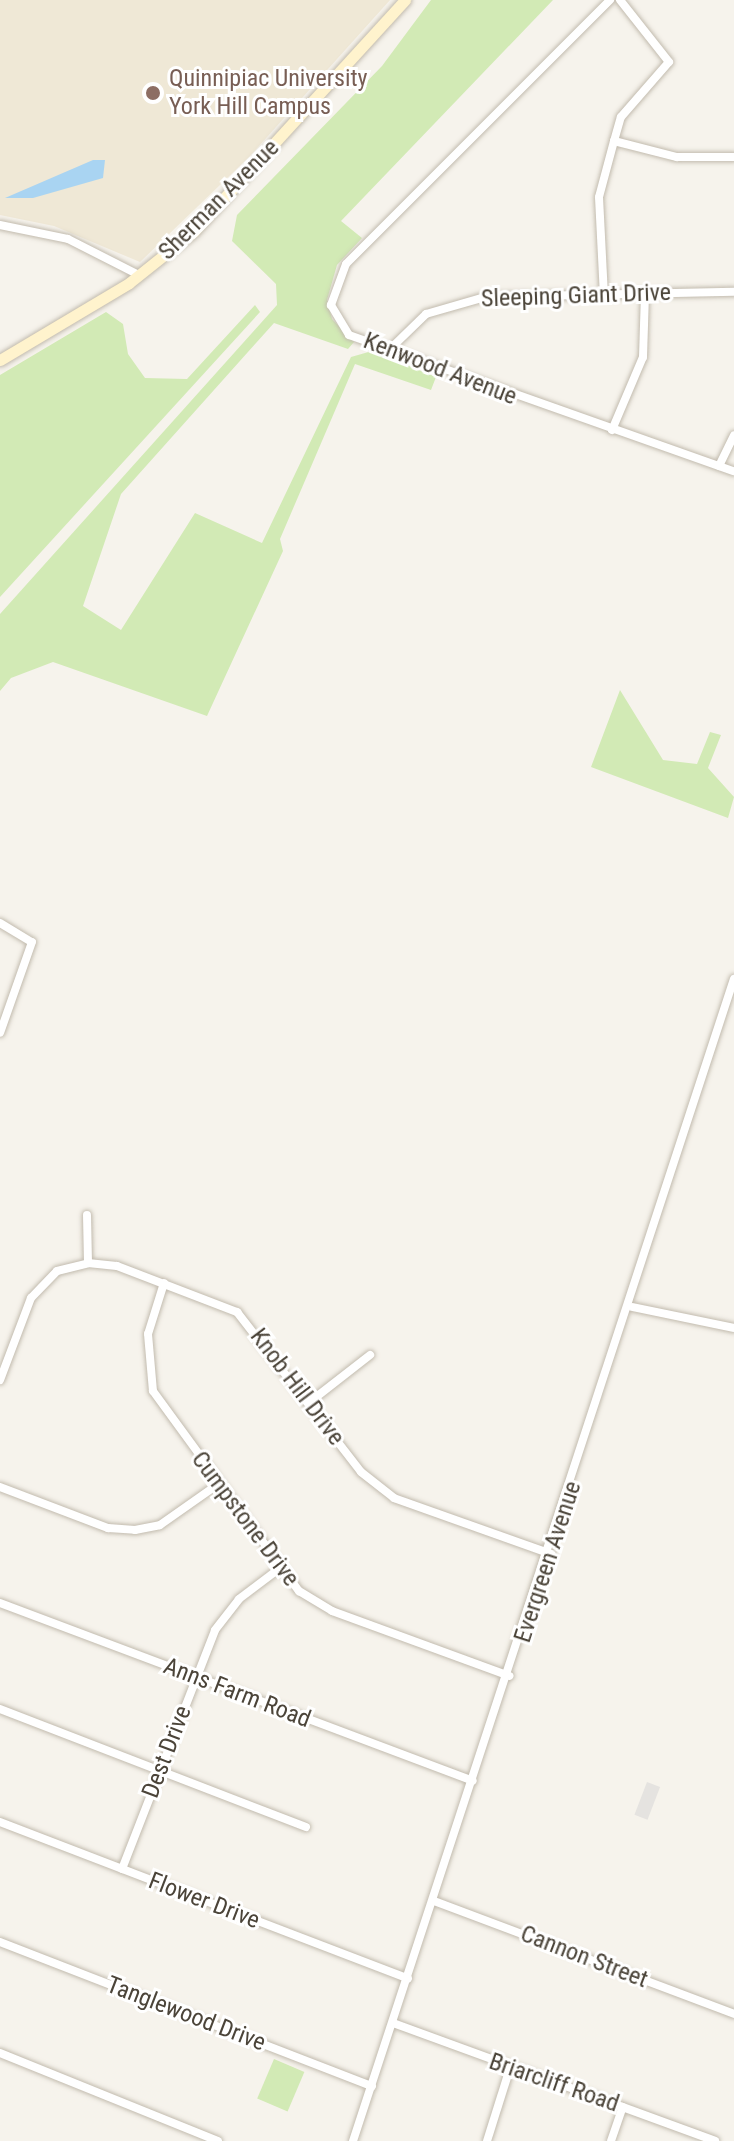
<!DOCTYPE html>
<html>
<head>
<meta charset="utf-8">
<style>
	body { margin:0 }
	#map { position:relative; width:734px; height:2141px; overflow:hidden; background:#f6f3ec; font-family:"Roboto Condensed",sans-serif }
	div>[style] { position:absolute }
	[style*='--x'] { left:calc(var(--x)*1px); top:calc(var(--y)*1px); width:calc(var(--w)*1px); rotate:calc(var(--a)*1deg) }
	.education>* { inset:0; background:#efe8d6 }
	.green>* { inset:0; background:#d2eab5; transform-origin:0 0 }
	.parking>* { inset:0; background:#e5e3e0; transform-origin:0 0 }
	.water>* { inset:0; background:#a9d4f2 }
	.roads { filter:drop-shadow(0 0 2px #c2bbae) drop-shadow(0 0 2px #c2bbae) }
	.minor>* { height:8px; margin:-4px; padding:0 4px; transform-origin:4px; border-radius:4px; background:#fff }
	.secondary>* { height:11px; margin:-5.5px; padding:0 5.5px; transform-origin:5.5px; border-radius:5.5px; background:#fff3cd }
	.dots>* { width:22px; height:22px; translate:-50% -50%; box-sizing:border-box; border:4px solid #fff; border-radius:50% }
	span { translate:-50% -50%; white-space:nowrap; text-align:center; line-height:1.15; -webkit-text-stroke:6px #fff; paint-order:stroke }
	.education-label { font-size:24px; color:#785e54 }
	.left { translate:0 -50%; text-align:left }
	.street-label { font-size:24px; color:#4b4439 }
</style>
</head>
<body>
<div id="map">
	<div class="education">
		<div style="clip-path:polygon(0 0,390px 0,249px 157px,140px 262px,54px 226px,0 215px)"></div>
	</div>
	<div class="green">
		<div style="clip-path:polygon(431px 0,553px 0,341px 221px,362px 238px,337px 265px,327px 300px,332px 319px,354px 342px,348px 349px,274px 323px,121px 494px,83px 606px,121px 630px,195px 513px,262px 543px,351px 357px,372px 351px,436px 377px,431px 390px,355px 364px,280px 539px,283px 551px,207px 716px,53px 662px,11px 678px,0 691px,0 614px,277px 305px,276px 284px,232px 241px,237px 215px,382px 66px)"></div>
		<div style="clip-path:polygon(255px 305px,260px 312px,0 597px,0 375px,106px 312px,123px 324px,128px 354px,145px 378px,187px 379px)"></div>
		<div style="clip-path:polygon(620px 690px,663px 760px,697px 764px,710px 732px,721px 735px,708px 768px,734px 797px,728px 818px,591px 767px)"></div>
		<div style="left:274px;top:2059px;width:33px;height:43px;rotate:23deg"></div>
	</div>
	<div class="parking">
		<div style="left:647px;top:1782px;width:14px;height:35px;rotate:21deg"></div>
	</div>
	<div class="water">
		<div style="clip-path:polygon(93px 160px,105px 160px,103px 178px,33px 198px,5px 198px)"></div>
	</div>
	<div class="roads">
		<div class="minor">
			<div style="--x:610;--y:0;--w:373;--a:135"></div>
			<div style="--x:346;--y:264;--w:44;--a:110.1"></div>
			<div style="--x:331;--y:305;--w:35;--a:59"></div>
			<div style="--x:349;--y:335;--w:408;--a:19.5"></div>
			<div style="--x:614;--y:141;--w:65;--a:14.3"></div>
			<div style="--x:677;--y:157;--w:57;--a:0"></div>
			<div style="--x:0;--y:225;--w:69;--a:11.6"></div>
			<div style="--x:68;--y:239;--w:80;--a:26.9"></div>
			<div style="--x:604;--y:296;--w:99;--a:-92.9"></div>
			<div style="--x:599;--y:197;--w:58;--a:-75"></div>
			<div style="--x:614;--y:141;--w:25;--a:-74"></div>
			<div style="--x:621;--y:117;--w:73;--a:-48.9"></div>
			<div style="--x:669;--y:62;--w:79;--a:-128.3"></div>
			<div style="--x:388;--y:351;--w:53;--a:-44.2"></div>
			<div style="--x:426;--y:314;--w:61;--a:-16.1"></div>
			<div style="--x:485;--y:297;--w:249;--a:-1.2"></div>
			<div style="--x:612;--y:430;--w:79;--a:-67"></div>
			<div style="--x:643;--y:357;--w:62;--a:-88.2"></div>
			<div style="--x:719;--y:466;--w:34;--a:-64"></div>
			<div style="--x:0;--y:923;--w:37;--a:31"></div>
			<div style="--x:32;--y:942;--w:96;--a:109.4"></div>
			<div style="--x:87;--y:1215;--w:48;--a:88.8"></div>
			<div style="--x:164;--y:1283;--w:53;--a:107.4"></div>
			<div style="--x:148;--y:1334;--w:57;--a:85"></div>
			<div style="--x:153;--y:1391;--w:248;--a:53.9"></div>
			<div style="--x:299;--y:1591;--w:39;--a:31"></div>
			<div style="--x:332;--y:1611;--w:189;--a:20.1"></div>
			<div style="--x:632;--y:1307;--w:104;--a:11.6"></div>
			<div style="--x:0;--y:1380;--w:88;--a:-69.3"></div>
			<div style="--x:31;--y:1298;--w:37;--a:-46"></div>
			<div style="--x:57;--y:1271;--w:32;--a:-14"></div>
			<div style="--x:88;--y:1263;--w:29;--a:6"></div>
			<div style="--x:117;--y:1266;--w:129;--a:21"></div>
			<div style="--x:237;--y:1312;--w:202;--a:52.2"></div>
			<div style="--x:361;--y:1472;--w:42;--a:38.2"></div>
			<div style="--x:394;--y:1498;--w:167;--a:19.6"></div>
			<div style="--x:311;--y:1401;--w:75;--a:-37.9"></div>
			<div style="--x:0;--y:1487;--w:116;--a:20.8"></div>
			<div style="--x:108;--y:1528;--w:27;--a:4"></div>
			<div style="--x:135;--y:1530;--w:25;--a:-11"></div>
			<div style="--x:160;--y:1525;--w:70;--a:-35.1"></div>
			<div style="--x:0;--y:1603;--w:505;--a:20.62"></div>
			<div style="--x:0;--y:1709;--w:328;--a:21.1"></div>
			<div style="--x:0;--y:1822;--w:437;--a:21"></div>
			<div style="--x:122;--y:1869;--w:256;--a:-68.7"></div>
			<div style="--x:215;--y:1630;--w:39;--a:-52"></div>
			<div style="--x:239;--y:1599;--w:51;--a:-37.1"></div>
			<div style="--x:434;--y:1901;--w:321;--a:20.6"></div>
			<div style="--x:0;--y:1942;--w:399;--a:21.2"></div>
			<div style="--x:393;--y:2023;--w:343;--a:20.1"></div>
			<div style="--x:0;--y:2053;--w:235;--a:22"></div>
			<div style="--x:353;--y:2141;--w:1223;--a:-71.85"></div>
			<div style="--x:487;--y:2141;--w:77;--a:-72.5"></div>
			<div style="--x:611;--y:2141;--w:36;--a:-71"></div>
		</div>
		<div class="secondary">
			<div style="--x:0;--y:360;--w:150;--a:-30.8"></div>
			<div style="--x:129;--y:283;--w:83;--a:-38.7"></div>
			<div style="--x:194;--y:231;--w:313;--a:-47.6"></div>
		</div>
	</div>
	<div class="dots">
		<div style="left:153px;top:93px;background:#8d6e63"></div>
	</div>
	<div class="education-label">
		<span class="left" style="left:169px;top:93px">Quinnipiac University<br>York Hill Campus</span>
	</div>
	<div class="street-label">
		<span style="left:219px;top:200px;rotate:-45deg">Sherman Avenue</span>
		<span style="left:576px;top:296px;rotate:-2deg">Sleeping Giant Drive</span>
		<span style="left:440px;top:369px;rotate:21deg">Kenwood Avenue</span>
		<span style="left:297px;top:1387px;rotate:53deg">Knob Hill Drive</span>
		<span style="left:245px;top:1519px;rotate:53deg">Cumpstone Drive</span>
		<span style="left:548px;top:1562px;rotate:-72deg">Evergreen Avenue</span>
		<span style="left:237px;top:1693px;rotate:21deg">Anns Farm Road</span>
		<span style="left:167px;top:1752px;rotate:-69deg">Dest Drive</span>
		<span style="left:204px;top:1901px;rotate:21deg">Flower Drive</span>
		<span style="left:584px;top:1957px;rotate:21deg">Cannon Street</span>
		<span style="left:186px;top:2014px;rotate:21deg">Tanglewood Drive</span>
		<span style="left:554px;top:2083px;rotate:19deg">Briarcliff Road</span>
	</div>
</div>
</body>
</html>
